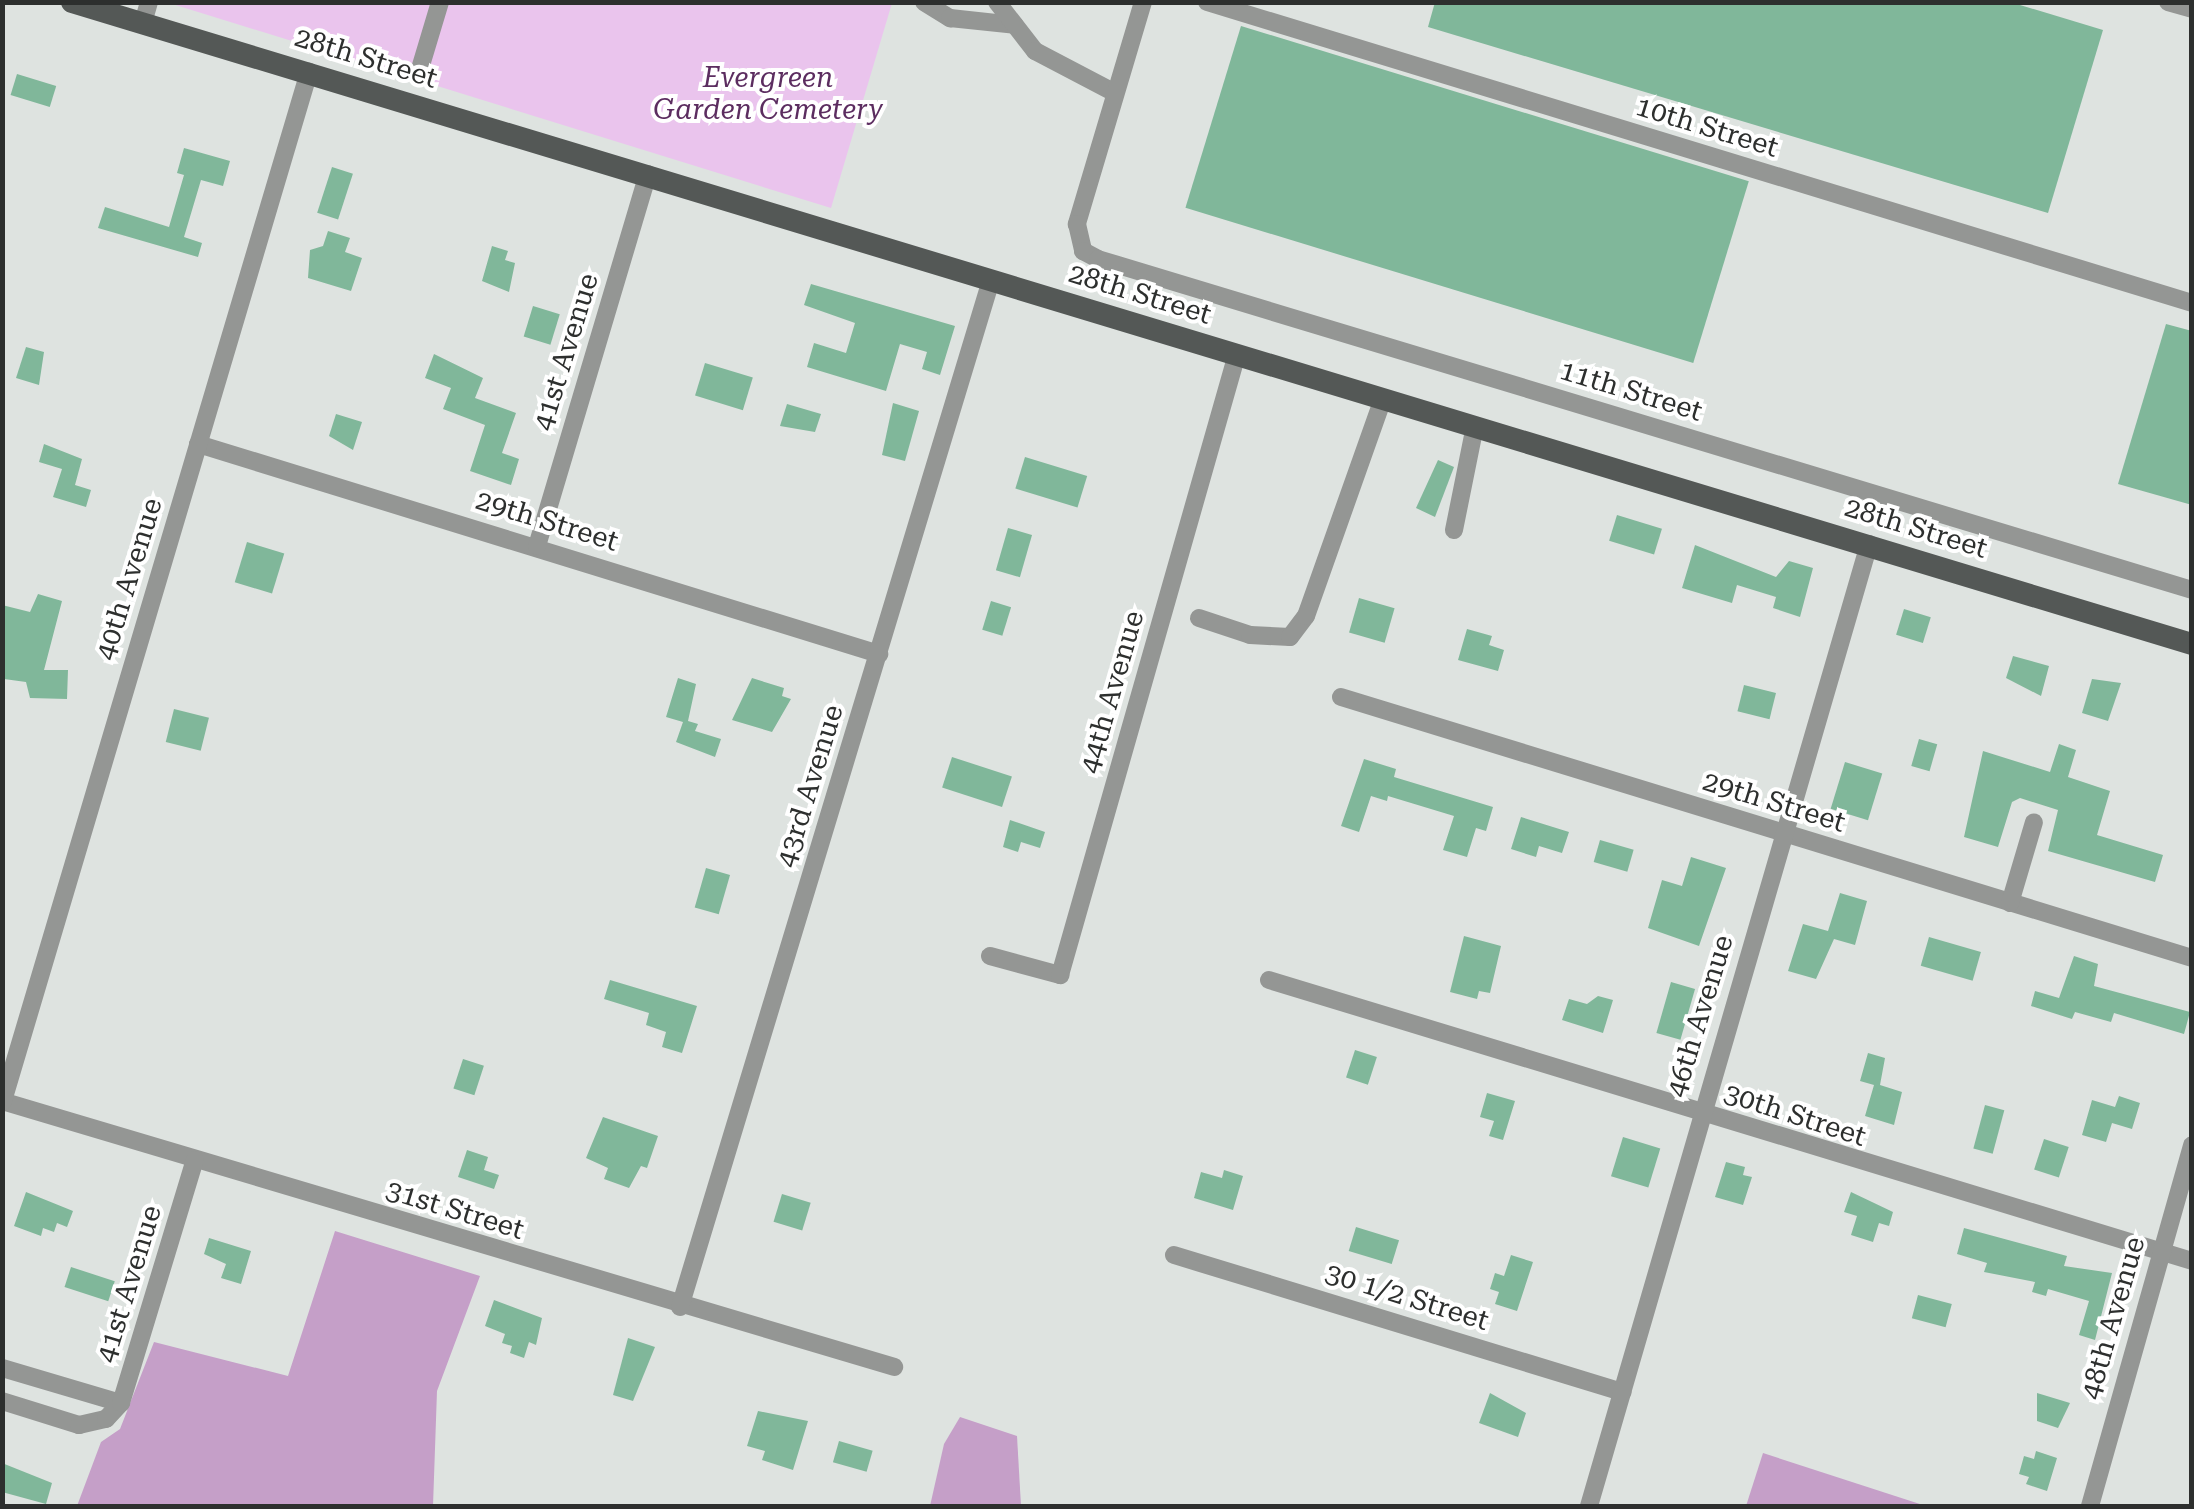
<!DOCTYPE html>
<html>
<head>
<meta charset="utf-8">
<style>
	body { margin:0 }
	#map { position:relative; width:2194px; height:1509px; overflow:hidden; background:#dee3e0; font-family:"Roboto Serif",serif }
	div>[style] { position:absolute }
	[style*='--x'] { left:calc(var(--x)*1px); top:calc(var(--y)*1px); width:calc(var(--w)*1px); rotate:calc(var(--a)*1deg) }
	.green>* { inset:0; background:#eac4ed }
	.forest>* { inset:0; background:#c59fc8 }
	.building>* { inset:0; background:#80b79a; transform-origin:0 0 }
	.minor>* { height:18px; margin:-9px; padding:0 9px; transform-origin:9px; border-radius:9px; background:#949694 }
	.major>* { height:22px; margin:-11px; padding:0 11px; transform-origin:11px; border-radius:11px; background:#545856 }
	span { translate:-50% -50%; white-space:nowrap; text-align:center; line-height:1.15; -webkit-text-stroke:8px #fff; paint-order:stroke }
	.street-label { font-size:28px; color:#2d2f2e }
	.park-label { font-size:28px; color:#5c2d60; font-style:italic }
	.frame { position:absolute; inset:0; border:5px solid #2d2f2e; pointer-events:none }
</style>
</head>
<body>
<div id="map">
	<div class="green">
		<div style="clip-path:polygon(169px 3px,892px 3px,831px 208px)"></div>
	</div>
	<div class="forest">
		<div style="clip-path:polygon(335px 1231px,480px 1276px,437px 1391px,433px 1506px,77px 1506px,101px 1442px,120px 1429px,154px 1342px,288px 1376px)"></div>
		<div style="clip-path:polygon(960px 1417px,1017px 1436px,1021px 1506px,930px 1506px,944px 1444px)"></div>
		<div style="clip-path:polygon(1763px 1453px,1926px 1506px,1746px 1506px)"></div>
	</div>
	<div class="building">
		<div style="clip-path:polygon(1435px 2px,2010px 2px,2103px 30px,2048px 213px,1428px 27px)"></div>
		<div style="left:1241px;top:26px;width:531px;height:190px;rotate:17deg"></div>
		<div style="left:17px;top:74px;width:41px;height:22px;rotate:17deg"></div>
		<div style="clip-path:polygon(184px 148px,230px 161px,223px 186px,201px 180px,184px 237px,202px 243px,198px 257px,98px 228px,105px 207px,169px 227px,184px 175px,177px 173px)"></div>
		<div style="left:332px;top:167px;width:22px;height:48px;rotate:18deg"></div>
		<div style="clip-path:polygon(328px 231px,350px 238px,345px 252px,362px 258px,351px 291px,308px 278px,310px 250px,323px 246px)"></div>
		<div style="clip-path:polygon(492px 246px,508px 251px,505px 260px,515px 263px,509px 292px,482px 281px)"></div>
		<div style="clip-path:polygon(811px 284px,955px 326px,940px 375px,922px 369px,927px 352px,900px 344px,886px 391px,807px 367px,814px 343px,846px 353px,855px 323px,804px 305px)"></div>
		<div style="left:533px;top:306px;width:28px;height:32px;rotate:17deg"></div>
		<div style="clip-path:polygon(2166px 324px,2192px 331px,2192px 505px,2118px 484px)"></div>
		<div style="clip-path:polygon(26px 347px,44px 352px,39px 385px,16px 378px)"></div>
		<div style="clip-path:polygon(434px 354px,483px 378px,475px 398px,516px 413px,502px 453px,519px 459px,511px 485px,470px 471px,485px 425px,443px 409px,451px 388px,425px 378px)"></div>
		<div style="left:705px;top:363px;width:50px;height:34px;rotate:17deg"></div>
		<div style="clip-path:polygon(893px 403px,919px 411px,905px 461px,882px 455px)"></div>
		<div style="clip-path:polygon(787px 404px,821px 414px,815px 432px,780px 426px)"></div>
		<div style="clip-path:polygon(336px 414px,362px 422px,353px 450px,329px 436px)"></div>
		<div style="clip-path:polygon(44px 444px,82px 459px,75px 485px,91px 490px,86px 507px,53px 497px,62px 469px,39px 462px)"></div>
		<div style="left:1025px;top:457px;width:65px;height:33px;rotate:17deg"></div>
		<div style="clip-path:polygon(1438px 460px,1454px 467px,1435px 517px,1416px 508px)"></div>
		<div style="left:1617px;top:515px;width:47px;height:27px;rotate:17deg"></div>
		<div style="left:1008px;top:528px;width:25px;height:44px;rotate:16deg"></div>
		<div style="left:247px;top:542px;width:39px;height:42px;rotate:17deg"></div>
		<div style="clip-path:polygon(1695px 545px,1776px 577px,1789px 561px,1813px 568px,1800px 617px,1773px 608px,1776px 597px,1737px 585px,1732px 603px,1682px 588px)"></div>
		<div style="clip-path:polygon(38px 594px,62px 601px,44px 670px,68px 670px,67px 699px,30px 698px,26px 682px,4px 679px,2px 605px,30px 612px)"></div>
		<div style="left:1359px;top:598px;width:37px;height:36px;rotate:16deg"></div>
		<div style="left:991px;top:601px;width:21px;height:30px;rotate:17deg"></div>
		<div style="left:1904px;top:609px;width:28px;height:27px;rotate:17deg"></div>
		<div style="clip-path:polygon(1467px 629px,1492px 636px,1489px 645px,1504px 650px,1498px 671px,1458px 660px)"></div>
		<div style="clip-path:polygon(2013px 656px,2049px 666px,2041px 696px,2006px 678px)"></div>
		<div style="clip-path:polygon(678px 678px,696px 684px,688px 721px,698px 724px,695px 731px,721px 739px,715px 757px,676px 742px,683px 722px,666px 717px)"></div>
		<div style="clip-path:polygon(752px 678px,784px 688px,782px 696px,791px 699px,772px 732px,732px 720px)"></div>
		<div style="clip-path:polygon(2092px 679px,2121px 683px,2108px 721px,2082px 713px)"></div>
		<div style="left:1744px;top:685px;width:33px;height:27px;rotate:14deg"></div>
		<div style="left:174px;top:709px;width:36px;height:34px;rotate:14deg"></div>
		<div style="left:1919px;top:739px;width:19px;height:28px;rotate:16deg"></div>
		<div style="clip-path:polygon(2059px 744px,2076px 750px,2068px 777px,2110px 791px,2097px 835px,2163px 855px,2155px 882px,2048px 851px,2058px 810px,2020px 798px,2012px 802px,1998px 847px,1964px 837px,1983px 751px,2050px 772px)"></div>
		<div style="left:952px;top:757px;width:63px;height:32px;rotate:18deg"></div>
		<div style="clip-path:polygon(1364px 759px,1396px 769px,1394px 777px,1493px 807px,1486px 831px,1476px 828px,1467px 857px,1443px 850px,1454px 816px,1388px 796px,1387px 801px,1371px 796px,1359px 832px,1341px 826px)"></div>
		<div style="left:1845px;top:762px;width:39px;height:49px;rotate:17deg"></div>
		<div style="clip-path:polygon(1521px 817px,1569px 832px,1562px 853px,1539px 846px,1536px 857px,1511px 849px)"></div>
		<div style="clip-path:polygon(1010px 820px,1045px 832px,1040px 848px,1021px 842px,1018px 852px,1003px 847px)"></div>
		<div style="left:1600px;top:840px;width:35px;height:23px;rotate:16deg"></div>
		<div style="clip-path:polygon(1691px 857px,1726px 868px,1699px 946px,1648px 928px,1662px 880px,1682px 886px)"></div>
		<div style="left:706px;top:868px;width:25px;height:41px;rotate:16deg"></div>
		<div style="clip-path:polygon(1840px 893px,1867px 901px,1855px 945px,1834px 939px,1816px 979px,1788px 971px,1803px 924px,1828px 931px)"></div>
		<div style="clip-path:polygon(1464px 936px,1501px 946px,1490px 993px,1479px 991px,1477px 999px,1450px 992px)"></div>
		<div style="left:1929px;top:937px;width:54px;height:30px;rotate:16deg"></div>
		<div style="clip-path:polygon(2074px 956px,2098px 964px,2094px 986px,2190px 1012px,2184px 1034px,2114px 1013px,2111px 1022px,2075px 1012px,2072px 1019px,2031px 1006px,2035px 991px,2059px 998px)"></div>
		<div style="clip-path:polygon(610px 980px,697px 1006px,682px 1053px,662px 1047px,666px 1032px,646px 1025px,649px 1013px,604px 999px)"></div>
		<div style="left:1671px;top:982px;width:25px;height:53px;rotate:16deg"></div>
		<div style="clip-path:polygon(1598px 996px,1613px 1000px,1603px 1033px,1562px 1020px,1569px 999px,1587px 1004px)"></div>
		<div style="left:1355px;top:1050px;width:23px;height:29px;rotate:18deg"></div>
		<div style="clip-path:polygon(1868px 1053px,1885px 1058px,1880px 1085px,1902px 1092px,1894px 1125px,1865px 1116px,1874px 1085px,1860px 1081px)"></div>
		<div style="left:463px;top:1059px;width:22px;height:31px;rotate:18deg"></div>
		<div style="clip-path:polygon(1487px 1093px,1515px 1101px,1503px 1140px,1489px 1136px,1494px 1121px,1480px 1117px)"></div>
		<div style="clip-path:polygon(2119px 1096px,2140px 1103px,2132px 1129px,2112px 1123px,2106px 1142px,2082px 1135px,2092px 1100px,2115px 1107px)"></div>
		<div style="left:1985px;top:1105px;width:20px;height:45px;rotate:15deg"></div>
		<div style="clip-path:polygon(603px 1117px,658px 1136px,647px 1168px,641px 1166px,629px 1188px,604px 1179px,608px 1168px,586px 1158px)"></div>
		<div style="left:1623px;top:1137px;width:39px;height:41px;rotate:17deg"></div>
		<div style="left:2044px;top:1139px;width:26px;height:32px;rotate:18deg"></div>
		<div style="clip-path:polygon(467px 1150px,488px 1157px,484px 1170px,499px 1175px,494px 1189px,458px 1177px)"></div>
		<div style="clip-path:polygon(1726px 1162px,1745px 1167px,1743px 1175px,1752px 1177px,1743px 1205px,1715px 1197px)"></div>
		<div style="clip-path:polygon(1224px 1170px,1243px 1176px,1233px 1210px,1194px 1198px,1201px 1172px,1222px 1178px)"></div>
		<div style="clip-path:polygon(26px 1192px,73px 1211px,67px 1227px,57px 1223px,54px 1232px,43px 1228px,41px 1236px,14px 1226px)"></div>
		<div style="clip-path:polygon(1851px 1192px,1893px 1212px,1889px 1226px,1879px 1223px,1873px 1242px,1851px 1235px,1857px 1216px,1844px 1212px)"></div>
		<div style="left:782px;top:1194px;width:30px;height:29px;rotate:17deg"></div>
		<div style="left:1356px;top:1227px;width:45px;height:25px;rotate:17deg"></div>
		<div style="clip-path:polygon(1964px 1228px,2067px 1256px,2064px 1266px,2112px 1273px,2095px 1340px,2079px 1335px,2089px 1301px,2048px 1289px,2046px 1296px,2032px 1292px,2035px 1282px,1984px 1272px,1987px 1263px,1957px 1254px)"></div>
		<div style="clip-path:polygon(209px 1238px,251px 1251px,241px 1284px,221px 1278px,226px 1264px,204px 1254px)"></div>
		<div style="clip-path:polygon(1511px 1255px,1533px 1262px,1517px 1311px,1495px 1304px,1499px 1292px,1490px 1289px,1495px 1273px,1504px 1276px)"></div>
		<div style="left:71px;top:1267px;width:46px;height:21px;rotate:18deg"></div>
		<div style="left:1918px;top:1295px;width:35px;height:24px;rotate:15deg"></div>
		<div style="clip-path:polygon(494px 1300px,542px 1318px,536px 1345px,529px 1342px,524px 1358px,510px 1353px,512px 1346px,502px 1343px,505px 1334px,485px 1326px)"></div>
		<div style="clip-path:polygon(628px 1338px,655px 1347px,633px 1401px,613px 1395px)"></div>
		<div style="clip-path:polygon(1490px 1393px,1526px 1413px,1518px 1437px,1479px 1423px)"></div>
		<div style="clip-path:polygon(2037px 1393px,2070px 1403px,2058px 1428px,2037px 1421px)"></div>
		<div style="clip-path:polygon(758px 1411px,808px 1421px,793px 1470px,762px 1460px,765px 1451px,747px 1446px)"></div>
		<div style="left:839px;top:1441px;width:35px;height:22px;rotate:16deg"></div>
		<div style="clip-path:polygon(2036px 1451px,2057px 1458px,2047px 1491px,2026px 1484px,2029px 1477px,2019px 1474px,2024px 1456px,2034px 1459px)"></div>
		<div style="clip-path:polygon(2px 1463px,52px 1483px,46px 1504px,2px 1492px)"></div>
	</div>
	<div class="minor">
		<div style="--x:924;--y:2;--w:31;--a:32"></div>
		<div style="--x:950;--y:18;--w:65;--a:6.1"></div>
		<div style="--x:997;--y:2;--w:62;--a:52.2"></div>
		<div style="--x:1035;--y:51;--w:90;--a:27.7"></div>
		<div style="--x:1143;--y:2;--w:232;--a:106.6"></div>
		<div style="--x:1077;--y:224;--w:28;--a:77"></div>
		<div style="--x:1083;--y:251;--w:17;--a:28"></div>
		<div style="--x:1098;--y:259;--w:1143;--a:16.83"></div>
		<div style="--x:1207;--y:2;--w:1030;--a:16.99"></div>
		<div style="--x:2168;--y:2;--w:25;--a:16"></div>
		<div style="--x:143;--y:23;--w:22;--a:-74"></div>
		<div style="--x:419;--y:72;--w:73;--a:-73.3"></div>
		<div style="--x:198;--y:444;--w:713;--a:17.14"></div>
		<div style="--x:1454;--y:530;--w:106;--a:-78.6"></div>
		<div style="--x:537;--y:546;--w:388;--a:-73.4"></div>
		<div style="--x:1199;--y:618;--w:54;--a:18.4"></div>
		<div style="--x:1250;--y:635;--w:40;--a:2.9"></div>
		<div style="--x:1290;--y:637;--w:26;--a:-53"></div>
		<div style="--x:1306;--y:616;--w:231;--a:-70.5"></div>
		<div style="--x:1341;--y:697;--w:890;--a:17.05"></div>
		<div style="--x:2010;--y:903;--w:84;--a:-73.5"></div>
		<div style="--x:990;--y:956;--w:73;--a:15.2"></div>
		<div style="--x:1060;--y:975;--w:646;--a:-74.09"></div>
		<div style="--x:1269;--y:980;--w:965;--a:16.93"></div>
		<div style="--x:2;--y:1101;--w:931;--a:16.6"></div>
		<div style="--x:3;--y:1101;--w:1074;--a:-73.44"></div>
		<div style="--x:1174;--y:1255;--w:469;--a:17"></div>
		<div style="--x:680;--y:1307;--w:1073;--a:-73.15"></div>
		<div style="--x:2;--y:1368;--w:124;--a:16.4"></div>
		<div style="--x:2;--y:1401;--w:81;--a:17.3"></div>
		<div style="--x:79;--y:1425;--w:28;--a:-13"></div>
		<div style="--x:106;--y:1419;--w:22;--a:-47"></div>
		<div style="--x:121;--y:1403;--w:254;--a:-73.1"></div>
		<div style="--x:1589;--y:1506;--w:1002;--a:-73.77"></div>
		<div style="--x:2090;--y:1506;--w:375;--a:-74.2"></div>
	</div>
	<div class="major">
		<div style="--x:72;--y:2;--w:2215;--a:16.85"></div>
	</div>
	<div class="street-label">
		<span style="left:366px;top:58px;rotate:17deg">28th Street</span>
		<span style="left:1707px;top:127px;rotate:17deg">10th Street</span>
		<span style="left:1140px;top:294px;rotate:17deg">28th Street</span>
		<span style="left:566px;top:352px;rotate:-73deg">41st Avenue</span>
		<span style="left:1631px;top:391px;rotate:17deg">11th Street</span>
		<span style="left:547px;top:521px;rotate:17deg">29th Street</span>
		<span style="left:1916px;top:528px;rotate:17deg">28th Street</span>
		<span style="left:129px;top:579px;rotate:-73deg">40th Avenue</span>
		<span style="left:1112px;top:692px;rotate:-74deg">44th Avenue</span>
		<span style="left:810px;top:786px;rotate:-73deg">43rd Avenue</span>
		<span style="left:1774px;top:802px;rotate:17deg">29th Street</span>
		<span style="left:1700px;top:1016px;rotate:-73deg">46th Avenue</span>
		<span style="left:1795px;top:1115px;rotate:18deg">30th Street</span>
		<span style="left:455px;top:1210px;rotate:17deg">31st Street</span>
		<span style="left:129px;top:1284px;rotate:-73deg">41st Avenue</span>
		<span style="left:1407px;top:1297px;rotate:17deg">30 1/2 Street</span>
		<span style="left:2113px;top:1318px;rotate:-74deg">48th Avenue</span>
	</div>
	<div class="park-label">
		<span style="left:768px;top:94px">Evergreen<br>Garden Cemetery</span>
	</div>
	<div class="frame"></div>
</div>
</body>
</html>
